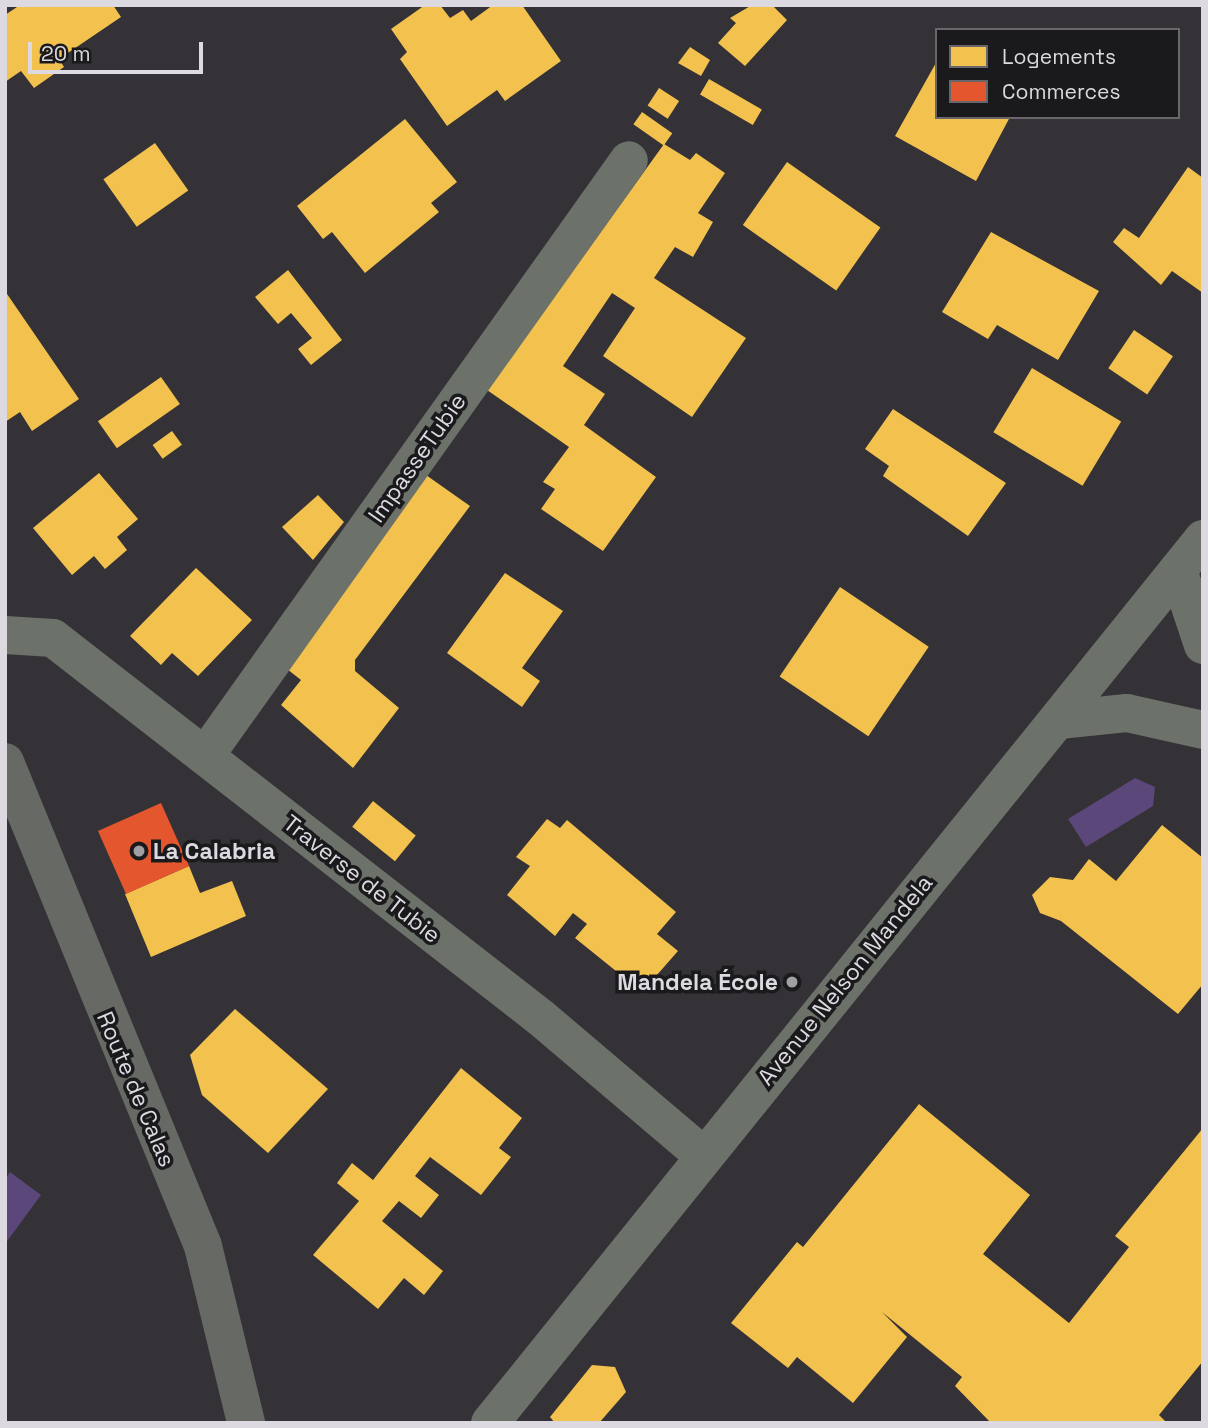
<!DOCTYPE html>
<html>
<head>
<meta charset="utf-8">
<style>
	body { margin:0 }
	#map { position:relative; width:1208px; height:1428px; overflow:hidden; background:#343236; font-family:"Space Grotesk",sans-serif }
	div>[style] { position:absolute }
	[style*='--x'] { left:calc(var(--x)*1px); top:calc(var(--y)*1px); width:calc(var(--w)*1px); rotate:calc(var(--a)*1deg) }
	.water>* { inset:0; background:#5b477a }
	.homes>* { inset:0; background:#f2c14e; transform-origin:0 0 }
	.shops>* { inset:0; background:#e4572e; transform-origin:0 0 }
	.minor>* { height:38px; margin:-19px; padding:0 19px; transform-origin:19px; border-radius:19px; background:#6c716a }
	.tertiary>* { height:38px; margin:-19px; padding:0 19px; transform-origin:19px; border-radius:19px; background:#6c716a }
	.secondary>* { height:38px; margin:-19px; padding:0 19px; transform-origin:19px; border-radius:19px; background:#666964 }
	.dots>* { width:19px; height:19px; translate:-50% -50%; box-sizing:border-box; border:4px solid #1a191c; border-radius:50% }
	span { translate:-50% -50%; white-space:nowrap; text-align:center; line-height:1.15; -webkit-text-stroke:7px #1a191c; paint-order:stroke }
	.street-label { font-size:23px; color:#dcdae0 }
	.poi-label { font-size:23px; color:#dcdae0; font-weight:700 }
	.left { translate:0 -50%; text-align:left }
	.right { translate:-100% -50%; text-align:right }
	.frame { position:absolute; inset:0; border:7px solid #dcdae0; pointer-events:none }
	.legend { position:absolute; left:935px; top:28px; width:245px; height:91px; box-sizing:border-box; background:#1a191c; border:2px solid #68666a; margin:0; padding:9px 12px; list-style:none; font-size:21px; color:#dcdae0 }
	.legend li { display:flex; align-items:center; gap:14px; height:35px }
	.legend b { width:35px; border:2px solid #68666a }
	.scale { position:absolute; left:28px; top:42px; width:175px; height:32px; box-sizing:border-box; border:4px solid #dcdae0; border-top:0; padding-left:9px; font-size:21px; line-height:24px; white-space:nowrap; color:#dcdae0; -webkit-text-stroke:5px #1a191c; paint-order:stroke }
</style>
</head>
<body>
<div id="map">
	<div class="water">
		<div style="clip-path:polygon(1135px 778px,1155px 787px,1153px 806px,1086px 847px,1068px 819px)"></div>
		<div style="clip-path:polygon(10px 1172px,41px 1195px,5px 1244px,5px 1179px)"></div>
	</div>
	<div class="homes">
		<div style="clip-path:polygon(20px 5px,113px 5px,121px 17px,59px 59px,64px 67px,34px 88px,21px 71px,5px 82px,5px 15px)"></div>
		<div style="clip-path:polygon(425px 5px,440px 5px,450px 18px,463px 10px,471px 21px,493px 5px,522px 5px,561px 61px,505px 101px,497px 90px,447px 126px,400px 59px,407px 52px,391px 29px)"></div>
		<div style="clip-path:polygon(752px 5px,772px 5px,787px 20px,745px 66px,718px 43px,736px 23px,730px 18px)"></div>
		<div style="clip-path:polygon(690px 47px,710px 60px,701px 76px,678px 63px)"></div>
		<div style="clip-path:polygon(937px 61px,937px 117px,1010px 117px,976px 181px,895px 136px)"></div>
		<div style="left:709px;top:79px;width:61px;height:18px;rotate:30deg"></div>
		<div style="left:659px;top:88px;width:24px;height:21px;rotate:33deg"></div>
		<div style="left:642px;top:112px;width:37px;height:15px;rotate:35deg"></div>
		<div style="clip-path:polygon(405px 119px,457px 182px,431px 203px,439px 212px,365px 273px,332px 232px,323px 239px,297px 206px)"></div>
		<div style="left:155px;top:143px;width:58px;height:63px;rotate:55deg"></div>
		<div style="clip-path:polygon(664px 144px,690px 160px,696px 153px,725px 173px,698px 213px,713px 222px,693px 257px,675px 247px,654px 278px,746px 338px,692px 417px,603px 356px,635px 308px,612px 293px,563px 366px,605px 394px,584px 425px,656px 477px,603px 551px,541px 509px,555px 489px,543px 482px,569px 447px,487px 390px)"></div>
		<div style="left:787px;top:162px;width:114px;height:77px;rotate:35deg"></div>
		<div style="clip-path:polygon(1188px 167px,1203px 178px,1203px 293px,1172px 271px,1161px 285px,1113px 242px,1124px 228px,1139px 238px)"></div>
		<div style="clip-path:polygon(991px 232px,1099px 291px,1058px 360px,997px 325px,988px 339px,942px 312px)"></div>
		<div style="clip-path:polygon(288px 270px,342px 340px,311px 365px,298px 349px,312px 338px,291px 313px,278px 324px,255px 297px)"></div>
		<div style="clip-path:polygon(5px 291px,79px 399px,32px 431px,20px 412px,5px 422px)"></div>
		<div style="left:1134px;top:330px;width:47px;height:46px;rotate:34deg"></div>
		<div style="left:1032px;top:368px;width:104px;height:75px;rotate:31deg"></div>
		<div style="left:161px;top:377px;width:33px;height:77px;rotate:55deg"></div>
		<div style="clip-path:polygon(893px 409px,1006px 483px,968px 536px,883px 476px,889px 466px,865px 449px)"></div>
		<div style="left:172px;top:431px;width:17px;height:24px;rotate:54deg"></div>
		<div style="clip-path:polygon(99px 473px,138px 519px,117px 537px,127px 550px,105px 569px,94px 556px,72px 575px,33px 528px)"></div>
		<div style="clip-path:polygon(426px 475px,470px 506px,355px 660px,355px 671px,399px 708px,353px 768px,281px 705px,301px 680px,287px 669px)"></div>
		<div style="clip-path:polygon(318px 495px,344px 522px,313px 560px,282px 527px)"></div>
		<div style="clip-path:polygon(196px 568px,252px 620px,198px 676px,172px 653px,161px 665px,130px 636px)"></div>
		<div style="clip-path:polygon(505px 573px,563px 611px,522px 668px,540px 681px,522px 707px,447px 653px)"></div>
		<div style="left:840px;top:587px;width:107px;height:108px;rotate:34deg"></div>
		<div style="left:373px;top:801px;width:55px;height:33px;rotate:39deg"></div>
		<div style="clip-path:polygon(547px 819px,560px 828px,567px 820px,676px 912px,657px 934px,678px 951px,642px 992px,575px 938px,587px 924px,573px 913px,555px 936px,507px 895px,530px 866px,516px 857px)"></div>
		<div style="clip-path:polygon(1162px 825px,1203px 858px,1203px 984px,1178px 1014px,1061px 921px,1040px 913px,1032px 895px,1050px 877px,1073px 880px,1089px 859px,1116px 881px)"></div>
		<div style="clip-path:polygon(189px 866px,200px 893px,232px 881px,246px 916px,151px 957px,125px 894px)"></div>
		<div style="clip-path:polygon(235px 1009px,328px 1089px,268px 1153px,202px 1095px,190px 1055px)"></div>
		<div style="clip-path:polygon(461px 1068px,522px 1118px,499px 1148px,511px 1157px,481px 1195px,430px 1157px,415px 1176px,439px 1195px,421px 1218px,399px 1201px,382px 1221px,443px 1271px,424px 1295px,404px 1278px,378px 1309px,313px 1255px,359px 1201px,337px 1183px,352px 1163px,373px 1180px)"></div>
		<div style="clip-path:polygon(919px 1104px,1030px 1195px,983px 1254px,1069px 1323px,1129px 1247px,1115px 1236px,1203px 1128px,1203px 1361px,1159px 1415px,1167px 1423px,991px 1423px,955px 1386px,962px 1377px,882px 1312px,907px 1337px,853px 1403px,797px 1357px,788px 1368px,731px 1323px,797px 1242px,803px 1247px)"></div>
		<div style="clip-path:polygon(592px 1365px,615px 1367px,626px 1392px,599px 1423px,555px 1423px,550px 1417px)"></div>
	</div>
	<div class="shops">
		<div style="left:161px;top:803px;width:69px;height:69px;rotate:66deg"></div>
	</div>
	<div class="minor">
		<div style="--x:1178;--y:570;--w:79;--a:71.6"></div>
		<div style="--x:5;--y:635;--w:48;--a:3.6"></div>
		<div style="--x:53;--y:638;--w:617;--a:37.89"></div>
		<div style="--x:540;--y:1017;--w:214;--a:40.3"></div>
		<div style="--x:1059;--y:720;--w:68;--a:-5.9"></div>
		<div style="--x:1127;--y:713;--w:78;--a:12.6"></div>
		<div style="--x:205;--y:756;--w:731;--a:-54.57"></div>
	</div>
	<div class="tertiary">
		<div style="--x:490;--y:1423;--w:1136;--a:-51.11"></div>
	</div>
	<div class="secondary">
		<div style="--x:5;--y:762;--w:523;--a:67.75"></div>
		<div style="--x:203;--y:1246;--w:182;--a:76.3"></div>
	</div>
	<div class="dots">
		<div style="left:139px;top:851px;background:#a19fa4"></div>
		<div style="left:792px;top:982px;background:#a19fa4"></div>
	</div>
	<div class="street-label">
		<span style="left:417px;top:458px;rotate:-55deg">ImpasseTubie</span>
		<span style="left:362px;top:879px;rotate:38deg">Traverse de Tubie</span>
		<span style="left:845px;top:980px;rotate:-51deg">Avenue Nelson Mandela</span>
		<span style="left:136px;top:1089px;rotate:67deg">Route de Calas</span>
	</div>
	<div class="poi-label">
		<span class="left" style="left:153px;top:851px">La Calabria</span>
		<span class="right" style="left:778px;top:982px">Mandela École</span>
	</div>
	<div class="frame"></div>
	<ul class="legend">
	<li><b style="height:19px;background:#f2c14e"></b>Logements</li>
	<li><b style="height:19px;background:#e4572e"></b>Commerces</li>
	</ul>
	<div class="scale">20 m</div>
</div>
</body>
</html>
